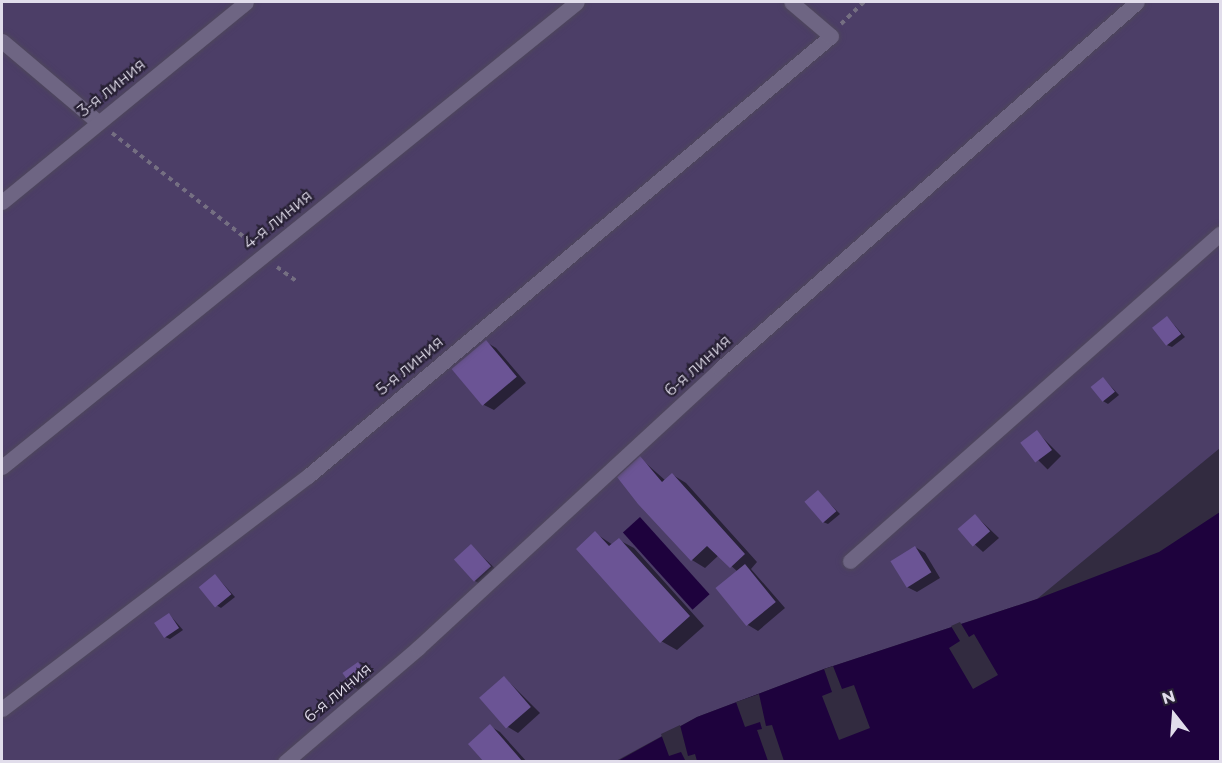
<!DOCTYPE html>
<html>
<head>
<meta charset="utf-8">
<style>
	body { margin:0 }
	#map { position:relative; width:1222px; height:763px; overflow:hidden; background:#322b40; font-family:Montserrat,sans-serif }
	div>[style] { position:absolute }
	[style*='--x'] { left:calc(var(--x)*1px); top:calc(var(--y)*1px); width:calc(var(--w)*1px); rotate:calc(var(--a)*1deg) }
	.green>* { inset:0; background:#4c3e67 }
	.water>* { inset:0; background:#1e023d; transform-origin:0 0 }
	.pier>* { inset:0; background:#322b40 }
	.shadow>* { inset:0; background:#0007; transform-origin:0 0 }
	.building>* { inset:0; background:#6b5495; transform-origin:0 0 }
	.path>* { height:4px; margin-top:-2px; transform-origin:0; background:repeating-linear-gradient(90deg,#756f82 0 4.5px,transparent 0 9px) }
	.roads { filter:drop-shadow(0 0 2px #4e475b) drop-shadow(0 0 2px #4e475b) }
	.minor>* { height:15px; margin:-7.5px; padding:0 7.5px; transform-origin:7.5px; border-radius:7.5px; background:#6e6583 }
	span { translate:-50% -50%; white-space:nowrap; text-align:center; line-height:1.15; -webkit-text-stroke:4.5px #282135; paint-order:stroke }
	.street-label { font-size:16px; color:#e1ddeb }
	.frame { position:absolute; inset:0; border:3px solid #e1ddeb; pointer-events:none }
	.north { position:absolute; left:1144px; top:685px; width:60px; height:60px; -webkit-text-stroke:4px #282135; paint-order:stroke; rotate:343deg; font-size:16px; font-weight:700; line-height:24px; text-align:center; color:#e1ddeb }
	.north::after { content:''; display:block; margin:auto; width:21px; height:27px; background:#e1ddeb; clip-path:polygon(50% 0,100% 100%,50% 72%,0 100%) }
</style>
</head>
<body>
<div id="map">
	<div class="green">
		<div style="clip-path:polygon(2px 2px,1220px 2px,1220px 448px,1037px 599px,824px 669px,697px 717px,616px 761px,2px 761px)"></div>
	</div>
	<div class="water">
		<div style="clip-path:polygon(1220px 512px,1220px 761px,616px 762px,697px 717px,824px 669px,1037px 599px,1159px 552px)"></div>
		<div style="left:640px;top:517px;width:104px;height:23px;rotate:48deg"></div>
	</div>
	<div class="pier">
		<div style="clip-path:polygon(960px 622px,969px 637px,974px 634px,998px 675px,973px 689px,949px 648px,960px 641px,951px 626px)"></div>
		<div style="clip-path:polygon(833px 666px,842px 689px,854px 685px,870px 728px,839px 740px,822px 696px,832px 692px,824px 669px)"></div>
		<div style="clip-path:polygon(759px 694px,766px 726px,772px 725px,784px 761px,768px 761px,757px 730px,762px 729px,760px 722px,745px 727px,736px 702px)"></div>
		<div style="clip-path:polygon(680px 725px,688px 756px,695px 754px,697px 761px,681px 761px,685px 760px,681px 752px,669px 756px,661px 734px)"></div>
	</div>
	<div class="shadow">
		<div style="clip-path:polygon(1168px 318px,1185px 337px,1172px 347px,1167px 345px)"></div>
		<div style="clip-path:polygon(486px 342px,496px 348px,526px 383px,494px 410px,484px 405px)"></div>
		<div style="clip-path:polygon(1103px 378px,1119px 395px,1108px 404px,1103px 401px)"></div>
		<div style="left:1037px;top:432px;width:34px;height:19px;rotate:45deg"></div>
		<div style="clip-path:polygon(640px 458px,666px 481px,673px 475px,686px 483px,757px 562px,751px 569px,785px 608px,758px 631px,748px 625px,738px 572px,719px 555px,705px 568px,692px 560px)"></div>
		<div style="clip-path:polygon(818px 492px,840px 514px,828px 524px,823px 522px)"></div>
		<div style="clip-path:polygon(976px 516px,999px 538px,983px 552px,959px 530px)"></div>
		<div style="clip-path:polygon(595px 533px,613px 545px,619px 540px,634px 548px,704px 626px,677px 650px,661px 641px)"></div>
		<div style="clip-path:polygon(471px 546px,500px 573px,485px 587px,475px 581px)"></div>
		<div style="clip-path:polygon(915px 547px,925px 553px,940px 578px,917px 592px,907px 587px)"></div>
		<div style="clip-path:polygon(216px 576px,235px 597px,221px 608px,216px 605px)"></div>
		<div style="clip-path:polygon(169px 614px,183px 630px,170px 639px,165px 637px)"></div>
		<div style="clip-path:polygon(358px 664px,372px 681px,360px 691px,356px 688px)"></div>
		<div style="clip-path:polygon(504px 677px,540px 713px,518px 733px,508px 727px)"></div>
		<div style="clip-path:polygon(490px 726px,500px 732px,527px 762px,486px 762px)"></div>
	</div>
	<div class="building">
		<div style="left:1167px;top:316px;width:23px;height:19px;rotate:52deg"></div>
		<div style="left:486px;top:340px;width:48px;height:45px;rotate:50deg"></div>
		<div style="left:1103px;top:377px;width:19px;height:16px;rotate:51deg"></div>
		<div style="left:1037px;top:430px;width:25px;height:21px;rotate:53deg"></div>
		<div style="clip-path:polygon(640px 456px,662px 482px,672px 473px,745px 554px,730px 568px,707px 546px,691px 561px,638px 504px,617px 477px)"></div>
		<div style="left:818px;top:490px;width:28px;height:18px;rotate:49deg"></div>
		<div style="left:975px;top:514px;width:23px;height:23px;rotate:49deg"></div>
		<div style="clip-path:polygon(595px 531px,609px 546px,619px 538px,690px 616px,660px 643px,576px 549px)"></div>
		<div style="left:471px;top:544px;width:30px;height:23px;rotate:48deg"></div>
		<div style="left:915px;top:546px;width:31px;height:29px;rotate:58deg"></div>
		<div style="left:745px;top:564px;width:49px;height:38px;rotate:51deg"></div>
		<div style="left:215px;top:574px;width:26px;height:21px;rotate:51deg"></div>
		<div style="left:169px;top:613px;width:18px;height:18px;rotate:56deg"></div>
		<div style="left:358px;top:662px;width:19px;height:19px;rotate:55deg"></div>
		<div style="left:504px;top:676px;width:41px;height:33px;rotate:49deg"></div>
		<div style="clip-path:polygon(490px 724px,523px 762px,484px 762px,468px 744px)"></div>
	</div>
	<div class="path">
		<div style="--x:841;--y:24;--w:32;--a:-44"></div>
		<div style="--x:112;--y:133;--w:178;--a:38.2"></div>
		<div style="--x:277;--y:267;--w:26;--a:36"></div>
	</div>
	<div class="roads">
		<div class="minor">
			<div style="--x:2;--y:41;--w:126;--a:40.2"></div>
			<div style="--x:2;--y:202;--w:315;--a:-39.3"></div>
			<div style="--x:2;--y:467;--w:739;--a:-38.96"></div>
			<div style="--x:850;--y:561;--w:494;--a:-41.5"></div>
			<div style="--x:2;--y:709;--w:385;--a:-37.3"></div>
			<div style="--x:308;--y:476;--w:683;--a:-40.07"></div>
			<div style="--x:831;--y:36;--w:52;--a:-139.6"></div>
			<div style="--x:285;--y:762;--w:175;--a:-40.6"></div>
			<div style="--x:418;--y:648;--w:411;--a:-42.7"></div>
			<div style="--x:720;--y:369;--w:555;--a:-41.35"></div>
		</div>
	</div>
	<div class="street-label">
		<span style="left:112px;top:88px;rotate:-39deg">3-я линия</span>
		<span style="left:278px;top:220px;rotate:-39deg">4-я линия</span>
		<span style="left:410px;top:366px;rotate:-40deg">5-я линия</span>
		<span style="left:698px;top:366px;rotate:-42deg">6-я линия</span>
		<span style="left:338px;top:693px;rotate:-40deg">6-я линия</span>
	</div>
	<div class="frame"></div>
	<div class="north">N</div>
</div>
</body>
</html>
